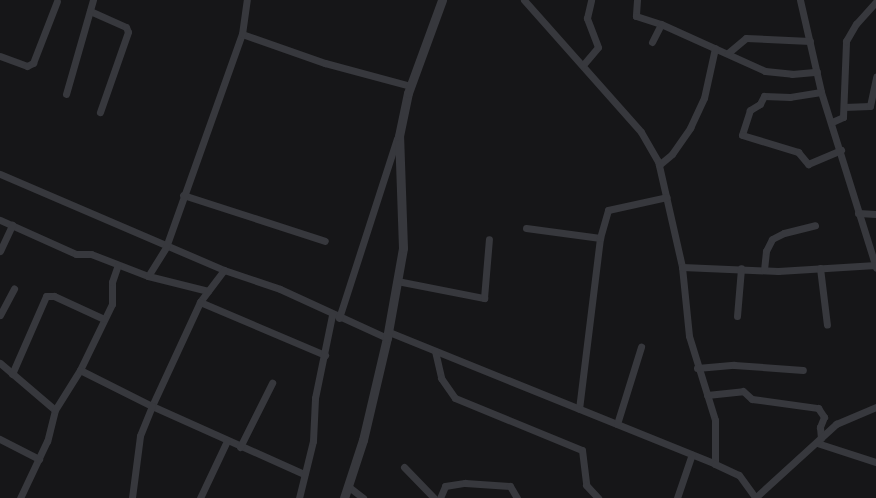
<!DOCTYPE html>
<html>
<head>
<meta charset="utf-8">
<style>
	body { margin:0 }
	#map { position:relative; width:876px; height:498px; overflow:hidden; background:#161618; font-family:Inter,sans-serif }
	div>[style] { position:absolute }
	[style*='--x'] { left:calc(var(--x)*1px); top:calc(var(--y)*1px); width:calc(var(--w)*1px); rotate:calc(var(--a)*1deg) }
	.minor>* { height:7px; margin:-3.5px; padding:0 3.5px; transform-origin:3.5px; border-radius:3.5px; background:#37383d }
	.tertiary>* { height:9px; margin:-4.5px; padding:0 4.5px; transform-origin:4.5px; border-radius:4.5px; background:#37383d }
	span { translate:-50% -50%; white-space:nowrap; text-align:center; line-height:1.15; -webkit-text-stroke:5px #111113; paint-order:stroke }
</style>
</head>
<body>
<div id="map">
	<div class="minor">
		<div style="--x:524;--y:0;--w:176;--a:48.4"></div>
		<div style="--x:641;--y:132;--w:34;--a:60"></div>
		<div style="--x:658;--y:161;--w:109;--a:77.2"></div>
		<div style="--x:682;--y:267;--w:69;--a:84.2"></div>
		<div style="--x:689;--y:336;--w:88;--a:72.8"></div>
		<div style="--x:715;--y:420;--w:44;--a:90"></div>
		<div style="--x:637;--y:0;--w:16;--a:94"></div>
		<div style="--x:636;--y:16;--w:26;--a:18"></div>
		<div style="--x:800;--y:0;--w:94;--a:77.1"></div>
		<div style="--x:821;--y:92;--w:184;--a:72.6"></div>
		<div style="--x:90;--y:11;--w:39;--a:24"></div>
		<div style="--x:126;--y:27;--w:5;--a:68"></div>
		<div style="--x:128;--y:32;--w:85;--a:109.3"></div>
		<div style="--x:242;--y:34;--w:88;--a:19.3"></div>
		<div style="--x:325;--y:63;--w:89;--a:15"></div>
		<div style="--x:652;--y:42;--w:20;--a:-63"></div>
		<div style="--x:661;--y:24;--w:114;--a:24.3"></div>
		<div style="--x:765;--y:71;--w:27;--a:6"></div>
		<div style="--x:792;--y:74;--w:25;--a:-5"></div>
		<div style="--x:728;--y:53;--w:23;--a:-40"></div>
		<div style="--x:746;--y:38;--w:64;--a:2.7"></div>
		<div style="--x:0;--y:56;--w:29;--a:20"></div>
		<div style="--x:27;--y:66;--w:7;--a:-27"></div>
		<div style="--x:33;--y:63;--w:66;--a:-68.8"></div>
		<div style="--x:583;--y:65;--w:23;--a:-50"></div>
		<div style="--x:598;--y:47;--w:31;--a:-111"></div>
		<div style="--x:587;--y:18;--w:18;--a:-77"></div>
		<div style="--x:821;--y:92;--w:31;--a:171"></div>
		<div style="--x:790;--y:97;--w:26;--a:-178"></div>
		<div style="--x:764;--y:96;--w:9;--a:117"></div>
		<div style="--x:760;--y:104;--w:12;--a:149"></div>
		<div style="--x:750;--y:110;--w:26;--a:108"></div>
		<div style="--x:742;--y:135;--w:59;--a:16.9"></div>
		<div style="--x:798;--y:152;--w:16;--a:50"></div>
		<div style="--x:808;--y:164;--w:36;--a:-23"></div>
		<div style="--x:66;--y:94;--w:98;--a:-74"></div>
		<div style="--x:844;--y:107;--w:26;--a:-2"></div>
		<div style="--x:870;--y:106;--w:30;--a:-78"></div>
		<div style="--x:832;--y:122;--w:12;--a:-24"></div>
		<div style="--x:843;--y:117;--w:76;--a:-87.7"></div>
		<div style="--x:846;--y:41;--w:20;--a:-60"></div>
		<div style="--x:856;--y:24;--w:30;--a:-48"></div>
		<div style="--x:659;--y:165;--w:17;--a:-40"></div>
		<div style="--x:672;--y:154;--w:32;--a:-55"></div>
		<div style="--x:690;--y:128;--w:33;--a:-65"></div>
		<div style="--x:704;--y:98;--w:51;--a:-77.6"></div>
		<div style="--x:0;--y:174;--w:244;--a:23.2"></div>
		<div style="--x:224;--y:270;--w:59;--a:18.7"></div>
		<div style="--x:280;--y:289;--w:118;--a:24.6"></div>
		<div style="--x:183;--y:195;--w:149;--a:17.9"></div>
		<div style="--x:858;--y:213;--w:18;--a:3"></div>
		<div style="--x:0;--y:220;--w:83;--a:24.1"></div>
		<div style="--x:76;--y:254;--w:15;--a:0"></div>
		<div style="--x:91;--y:254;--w:61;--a:21.1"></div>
		<div style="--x:148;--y:276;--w:62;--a:14"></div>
		<div style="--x:526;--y:228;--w:75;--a:7.7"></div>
		<div style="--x:600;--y:238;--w:172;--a:97"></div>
		<div style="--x:600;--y:238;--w:29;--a:-74"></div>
		<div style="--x:608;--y:210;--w:60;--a:-12.4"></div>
		<div style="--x:0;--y:251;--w:29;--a:-65"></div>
		<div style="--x:682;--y:267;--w:96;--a:2.4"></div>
		<div style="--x:778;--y:271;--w:98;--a:-3.5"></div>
		<div style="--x:820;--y:268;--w:57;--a:83"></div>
		<div style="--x:224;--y:270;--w:40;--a:127"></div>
		<div style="--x:200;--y:302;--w:115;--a:114.8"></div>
		<div style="--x:152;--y:406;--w:167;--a:24.1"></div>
		<div style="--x:764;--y:270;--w:19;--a:-84"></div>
		<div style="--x:766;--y:251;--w:13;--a:-63"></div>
		<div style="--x:772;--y:239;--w:13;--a:-27"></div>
		<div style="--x:784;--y:233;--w:32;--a:-14"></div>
		<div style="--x:150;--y:273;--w:31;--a:-58"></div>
		<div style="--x:166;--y:247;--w:226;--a:-70.4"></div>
		<div style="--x:242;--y:34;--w:34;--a:-82"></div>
		<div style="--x:397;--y:281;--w:89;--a:11.1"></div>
		<div style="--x:484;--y:298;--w:59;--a:-85.2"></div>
		<div style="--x:200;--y:302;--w:136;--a:23"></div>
		<div style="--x:0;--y:315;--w:30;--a:-62"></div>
		<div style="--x:737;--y:316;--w:48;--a:-85.2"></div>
		<div style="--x:339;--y:318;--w:189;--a:-72.1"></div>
		<div style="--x:389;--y:332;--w:352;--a:22"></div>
		<div style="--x:715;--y:464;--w:26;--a:25"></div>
		<div style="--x:739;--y:475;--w:29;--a:54"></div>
		<div style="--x:435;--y:351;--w:28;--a:77"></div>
		<div style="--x:441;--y:378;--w:24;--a:55"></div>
		<div style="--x:455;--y:398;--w:137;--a:22.3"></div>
		<div style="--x:582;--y:450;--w:35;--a:83"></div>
		<div style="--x:586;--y:485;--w:18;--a:47"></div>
		<div style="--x:0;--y:363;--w:72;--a:40.5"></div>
		<div style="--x:55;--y:410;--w:32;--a:104"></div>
		<div style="--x:47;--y:441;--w:63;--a:115.3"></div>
		<div style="--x:697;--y:368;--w:37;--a:-5"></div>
		<div style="--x:734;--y:365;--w:69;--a:4.1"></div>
		<div style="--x:80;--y:370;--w:73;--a:-64.1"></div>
		<div style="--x:112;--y:304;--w:22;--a:-90"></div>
		<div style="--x:112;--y:282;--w:18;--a:-71"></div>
		<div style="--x:12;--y:374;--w:85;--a:-66.4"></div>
		<div style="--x:46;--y:296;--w:8;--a:0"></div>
		<div style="--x:54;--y:296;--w:55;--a:24.7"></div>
		<div style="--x:707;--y:395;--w:36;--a:-6"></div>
		<div style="--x:743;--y:391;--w:12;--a:42"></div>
		<div style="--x:752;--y:399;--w:67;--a:7.8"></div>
		<div style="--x:818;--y:408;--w:11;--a:56"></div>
		<div style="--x:824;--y:417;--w:11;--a:112"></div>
		<div style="--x:820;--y:427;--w:11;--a:85"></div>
		<div style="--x:55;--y:410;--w:47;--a:-58"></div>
		<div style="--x:80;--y:370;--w:80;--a:26.6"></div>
		<div style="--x:152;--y:406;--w:32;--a:112"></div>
		<div style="--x:140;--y:436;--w:63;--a:97.4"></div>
		<div style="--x:617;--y:424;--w:81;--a:-72.7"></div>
		<div style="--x:0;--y:439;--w:44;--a:27.1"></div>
		<div style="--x:817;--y:443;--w:62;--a:17.9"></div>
		<div style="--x:240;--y:447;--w:72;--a:-63.4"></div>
		<div style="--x:404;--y:467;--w:43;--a:45.9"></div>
		<div style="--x:349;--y:487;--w:18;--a:38"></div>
		<div style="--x:200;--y:498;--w:63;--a:-64.7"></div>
		<div style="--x:299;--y:498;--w:59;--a:-76.2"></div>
		<div style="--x:313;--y:441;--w:43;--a:-87.3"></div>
		<div style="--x:315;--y:398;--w:85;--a:-78.4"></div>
		<div style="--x:440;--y:498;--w:13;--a:-67"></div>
		<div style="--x:445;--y:486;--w:20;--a:-9"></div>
		<div style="--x:465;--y:483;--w:45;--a:3.8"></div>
		<div style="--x:510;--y:486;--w:14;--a:60"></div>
		<div style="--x:677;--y:498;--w:46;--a:-71.2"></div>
		<div style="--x:755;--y:498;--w:110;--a:-42.4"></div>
		<div style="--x:836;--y:424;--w:43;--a:-23"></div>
	</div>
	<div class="tertiary">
		<div style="--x:344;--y:498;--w:61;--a:-71.9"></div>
		<div style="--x:363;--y:440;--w:105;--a:-76.8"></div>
		<div style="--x:387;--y:338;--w:91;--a:-79.9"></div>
		<div style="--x:403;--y:248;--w:112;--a:-92"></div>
		<div style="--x:399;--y:136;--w:44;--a:-78.2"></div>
		<div style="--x:408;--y:93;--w:99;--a:-69.9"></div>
	</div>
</div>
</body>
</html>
